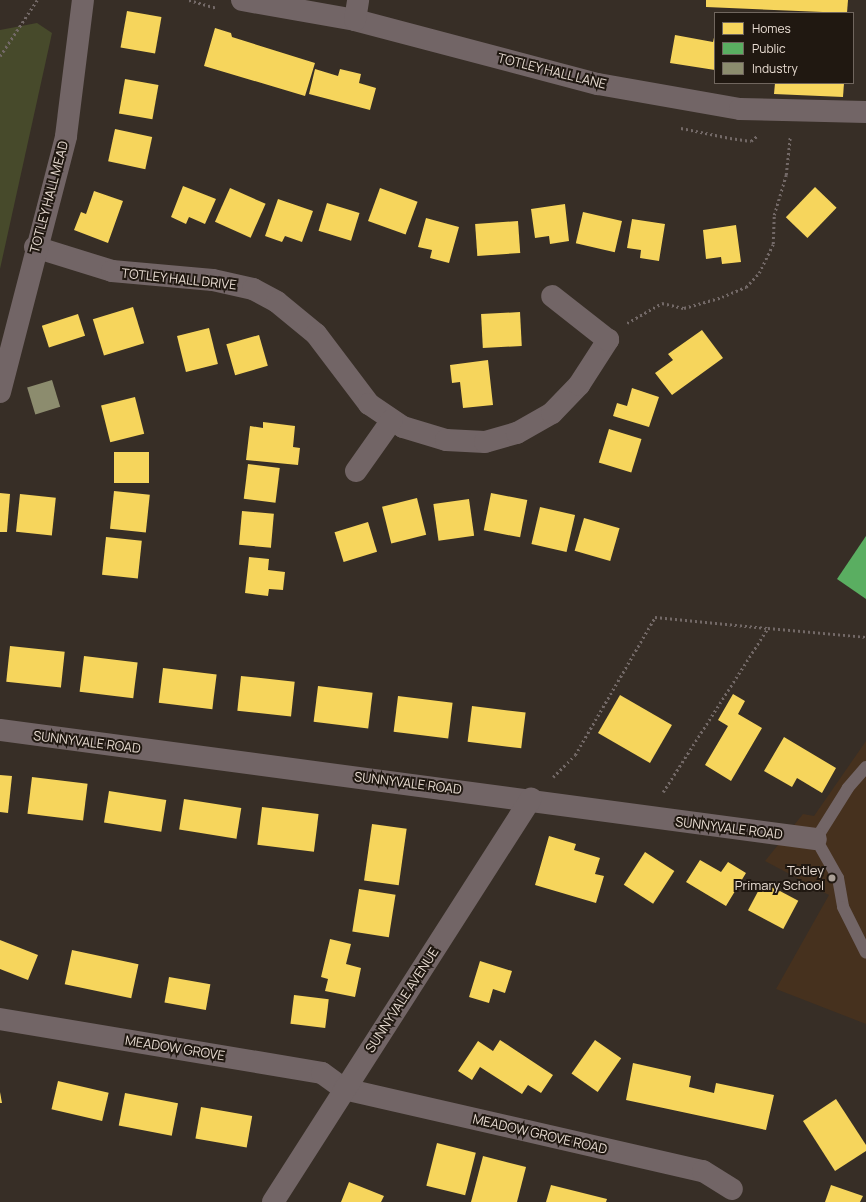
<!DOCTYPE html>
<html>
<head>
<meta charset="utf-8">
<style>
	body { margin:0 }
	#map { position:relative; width:866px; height:1202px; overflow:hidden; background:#372e26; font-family:Manrope,sans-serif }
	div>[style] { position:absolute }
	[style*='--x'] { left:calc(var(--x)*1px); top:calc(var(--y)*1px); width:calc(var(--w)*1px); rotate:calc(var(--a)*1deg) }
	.built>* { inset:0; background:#46311e }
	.green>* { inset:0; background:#474a2b }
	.homes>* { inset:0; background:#f6d55c; transform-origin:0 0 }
	.public>* { inset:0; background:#5aae61 }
	.industry>* { inset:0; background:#8c8c6e; transform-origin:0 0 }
	.path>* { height:2.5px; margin-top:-1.25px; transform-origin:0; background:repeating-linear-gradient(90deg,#736967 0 2px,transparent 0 5px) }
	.lane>* { height:12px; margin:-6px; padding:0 6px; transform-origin:6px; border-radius:6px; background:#726566 }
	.street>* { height:22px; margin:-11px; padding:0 11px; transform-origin:11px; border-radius:11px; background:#726566 }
	.dots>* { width:11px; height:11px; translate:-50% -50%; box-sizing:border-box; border:2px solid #201811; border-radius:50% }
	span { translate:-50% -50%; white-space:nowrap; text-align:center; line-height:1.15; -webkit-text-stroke:4px #201811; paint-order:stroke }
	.street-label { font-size:13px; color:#e8dcd2 }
	.poi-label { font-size:13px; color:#e8dcd2 }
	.right { translate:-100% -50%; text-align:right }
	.legend { position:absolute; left:714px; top:12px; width:140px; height:72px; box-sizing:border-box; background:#201811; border:1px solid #70665e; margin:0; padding:5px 7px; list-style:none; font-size:12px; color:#e8dcd2 }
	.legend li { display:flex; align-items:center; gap:8px; height:20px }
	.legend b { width:20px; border:1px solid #70665e }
</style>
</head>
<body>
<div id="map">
	<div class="built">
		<div style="clip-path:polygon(866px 741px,866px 1024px,776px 989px,829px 895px,765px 861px,803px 814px,814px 816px)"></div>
	</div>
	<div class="green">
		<div style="clip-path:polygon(37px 23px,52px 33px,0 269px,0 30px)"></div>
	</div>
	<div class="homes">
		<div style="clip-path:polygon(706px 0,848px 0,847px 13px,706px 7px)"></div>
		<div style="left:127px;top:11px;width:35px;height:37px;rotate:10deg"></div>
		<div style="clip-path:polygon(215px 28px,231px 33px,232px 37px,315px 63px,305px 96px,204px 66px)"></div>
		<div style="clip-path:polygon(715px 33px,715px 70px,670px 63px,675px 35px,713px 42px)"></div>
		<div style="clip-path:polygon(315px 69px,338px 76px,340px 69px,361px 74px,359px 83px,376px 88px,370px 110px,309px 94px)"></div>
		<div style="left:125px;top:79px;width:34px;height:35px;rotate:10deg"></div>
		<div style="clip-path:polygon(775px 83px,844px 83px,843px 97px,774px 94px)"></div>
		<div style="left:115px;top:129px;width:38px;height:33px;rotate:12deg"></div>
		<div style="clip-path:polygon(183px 186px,216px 199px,205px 224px,189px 217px,186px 224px,171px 217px)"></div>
		<div style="left:815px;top:187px;width:30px;height:42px;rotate:44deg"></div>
		<div style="left:230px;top:188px;width:39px;height:37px;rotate:24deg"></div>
		<div style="left:380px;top:188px;width:40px;height:35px;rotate:20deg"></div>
		<div style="clip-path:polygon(94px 191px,123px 201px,108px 243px,74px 230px,81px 212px,86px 214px)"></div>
		<div style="clip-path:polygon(278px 199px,313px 211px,302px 242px,285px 236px,282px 242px,265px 236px)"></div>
		<div style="left:327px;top:203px;width:34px;height:29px;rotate:17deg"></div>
		<div style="clip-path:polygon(565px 204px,569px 241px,550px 244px,549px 236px,535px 238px,531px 209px)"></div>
		<div style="left:583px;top:212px;width:40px;height:32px;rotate:13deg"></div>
		<div style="clip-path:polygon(426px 218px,459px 227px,449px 263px,430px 258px,432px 250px,418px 247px)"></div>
		<div style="clip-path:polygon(632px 219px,665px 224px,659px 261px,640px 258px,641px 250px,627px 248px)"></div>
		<div style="left:518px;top:221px;width:32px;height:43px;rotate:86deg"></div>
		<div style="clip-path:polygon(736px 225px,741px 262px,722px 264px,721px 257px,706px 259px,703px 230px)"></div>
		<div style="left:133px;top:307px;width:38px;height:42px;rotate:73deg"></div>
		<div style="left:520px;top:312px;width:34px;height:39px;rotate:87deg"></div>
		<div style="left:78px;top:314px;width:23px;height:38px;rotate:72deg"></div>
		<div style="left:209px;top:328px;width:37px;height:33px;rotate:76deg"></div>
		<div style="clip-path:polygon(702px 330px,723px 358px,672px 395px,655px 373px,673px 360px,668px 354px)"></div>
		<div style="left:259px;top:335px;width:32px;height:34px;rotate:74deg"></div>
		<div style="clip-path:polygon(488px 360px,493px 405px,463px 408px,460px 382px,452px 383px,450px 365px)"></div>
		<div style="clip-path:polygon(632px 388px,659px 397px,649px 427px,613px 416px,617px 403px,627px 406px)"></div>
		<div style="left:135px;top:397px;width:38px;height:35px;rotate:76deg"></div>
		<div style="clip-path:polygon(263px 422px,295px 426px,293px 447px,300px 448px,298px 465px,246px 460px,250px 426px,263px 428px)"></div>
		<div style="left:609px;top:429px;width:34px;height:35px;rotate:17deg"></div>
		<div style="left:114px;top:452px;width:35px;height:31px"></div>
		<div style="left:248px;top:464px;width:32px;height:35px;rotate:7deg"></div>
		<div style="left:114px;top:491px;width:36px;height:38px;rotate:6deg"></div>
		<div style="clip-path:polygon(0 493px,10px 494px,7px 532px,0 532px)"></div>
		<div style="left:491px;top:493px;width:37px;height:38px;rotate:11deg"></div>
		<div style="left:20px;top:494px;width:36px;height:38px;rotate:6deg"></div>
		<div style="left:417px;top:498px;width:38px;height:36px;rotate:76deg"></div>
		<div style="left:469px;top:499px;width:37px;height:36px;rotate:82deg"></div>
		<div style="left:540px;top:507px;width:36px;height:38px;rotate:13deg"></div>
		<div style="left:242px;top:511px;width:32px;height:34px;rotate:5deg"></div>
		<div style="left:584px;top:518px;width:37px;height:34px;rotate:16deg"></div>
		<div style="left:368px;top:522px;width:31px;height:35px;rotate:73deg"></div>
		<div style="left:106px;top:537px;width:36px;height:38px;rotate:6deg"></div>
		<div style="clip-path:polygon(249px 557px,269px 559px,268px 570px,285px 572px,283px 590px,269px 589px,268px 596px,245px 593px)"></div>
		<div style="left:10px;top:646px;width:55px;height:36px;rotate:6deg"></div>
		<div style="left:84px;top:656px;width:54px;height:36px;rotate:7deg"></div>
		<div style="left:163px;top:668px;width:54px;height:35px;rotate:7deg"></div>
		<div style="left:241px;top:676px;width:54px;height:35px;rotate:6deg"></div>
		<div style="left:318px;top:686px;width:55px;height:36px;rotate:7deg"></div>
		<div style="clip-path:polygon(733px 694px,745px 701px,738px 714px,762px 728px,731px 781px,705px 765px,728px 726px,718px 720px)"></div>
		<div style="left:620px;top:695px;width:60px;height:44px;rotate:30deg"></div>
		<div style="left:398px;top:696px;width:55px;height:36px;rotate:7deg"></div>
		<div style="left:472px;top:706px;width:54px;height:36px;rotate:7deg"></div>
		<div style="clip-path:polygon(784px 737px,836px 768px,822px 793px,797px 778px,792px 787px,764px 771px)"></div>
		<div style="clip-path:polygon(0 775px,12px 776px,8px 813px,0 812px)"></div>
		<div style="left:32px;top:777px;width:56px;height:37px;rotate:7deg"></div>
		<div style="left:109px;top:791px;width:58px;height:32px;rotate:9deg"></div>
		<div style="left:184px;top:799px;width:58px;height:31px;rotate:9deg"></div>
		<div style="left:262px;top:807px;width:57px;height:38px;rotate:7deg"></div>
		<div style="left:372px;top:824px;width:35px;height:57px;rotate:8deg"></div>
		<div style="clip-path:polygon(549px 836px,576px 844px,574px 850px,600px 858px,595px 874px,604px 876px,596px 903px,535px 885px)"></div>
		<div style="left:645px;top:852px;width:35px;height:39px;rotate:33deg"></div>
		<div style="clip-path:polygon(700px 860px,721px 872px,728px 862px,746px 873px,726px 906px,686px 882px)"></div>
		<div style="left:763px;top:882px;width:40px;height:32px;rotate:28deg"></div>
		<div style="left:359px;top:889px;width:37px;height:43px;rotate:9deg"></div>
		<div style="clip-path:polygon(330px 939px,351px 944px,346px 964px,361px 968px,355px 997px,325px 991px,328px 979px,321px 977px)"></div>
		<div style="clip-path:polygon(0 940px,38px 955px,28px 980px,0 969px)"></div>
		<div style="left:72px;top:950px;width:68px;height:35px;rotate:12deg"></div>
		<div style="clip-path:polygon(480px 961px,512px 971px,505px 993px,493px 989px,489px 1003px,469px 997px)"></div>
		<div style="left:169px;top:977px;width:42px;height:26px;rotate:10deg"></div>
		<div style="left:294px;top:995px;width:35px;height:29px;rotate:7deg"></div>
		<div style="clip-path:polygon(500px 1040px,553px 1075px,541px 1093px,528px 1085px,522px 1094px,480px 1067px,472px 1080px,458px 1071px,478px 1041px,493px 1051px)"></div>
		<div style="left:595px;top:1040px;width:32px;height:41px;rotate:35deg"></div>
		<div style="clip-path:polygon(633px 1063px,691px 1076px,689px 1087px,714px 1093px,716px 1083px,774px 1095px,766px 1130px,626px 1100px)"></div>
		<div style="left:58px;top:1081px;width:52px;height:29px;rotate:13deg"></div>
		<div style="clip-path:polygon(0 1092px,2px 1103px,0 1103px)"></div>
		<div style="left:125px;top:1093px;width:54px;height:33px;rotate:11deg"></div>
		<div style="clip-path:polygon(836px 1099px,866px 1145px,866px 1151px,835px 1171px,803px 1121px)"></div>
		<div style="left:201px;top:1107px;width:52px;height:32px;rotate:10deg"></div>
		<div style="left:437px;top:1143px;width:40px;height:44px;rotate:14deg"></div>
		<div style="clip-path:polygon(483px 1156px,526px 1167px,517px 1202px,471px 1202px)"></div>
		<div style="clip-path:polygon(349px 1182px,384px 1196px,381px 1202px,341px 1202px)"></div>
		<div style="clip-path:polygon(551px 1185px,607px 1199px,606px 1202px,546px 1202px)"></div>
		<div style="clip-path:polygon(831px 1185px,863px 1196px,860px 1202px,825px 1202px)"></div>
	</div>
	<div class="public">
		<div style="clip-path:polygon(866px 536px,866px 599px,837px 579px)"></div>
	</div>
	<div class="industry">
		<div style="left:52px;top:380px;width:28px;height:26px;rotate:73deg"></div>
	</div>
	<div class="path">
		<div style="--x:189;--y:0;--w:29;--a:16"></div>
		<div style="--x:0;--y:56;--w:67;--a:-56.5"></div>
		<div style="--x:681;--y:128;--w:50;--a:11.5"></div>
		<div style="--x:730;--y:138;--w:21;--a:8"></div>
		<div style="--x:751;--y:141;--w:8;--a:-40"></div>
		<div style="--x:627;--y:323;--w:40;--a:-29.7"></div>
		<div style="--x:662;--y:303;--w:23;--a:13"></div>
		<div style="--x:684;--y:308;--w:40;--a:-16"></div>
		<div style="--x:722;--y:297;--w:26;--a:-23"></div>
		<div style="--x:746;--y:287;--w:19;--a:-47"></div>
		<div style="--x:759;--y:273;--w:32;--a:-64"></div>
		<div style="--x:773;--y:244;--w:29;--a:-88"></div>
		<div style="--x:774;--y:215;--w:42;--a:-73.3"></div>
		<div style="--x:786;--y:175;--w:38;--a:-84"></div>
		<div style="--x:553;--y:777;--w:31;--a:-45"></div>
		<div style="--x:575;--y:755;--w:160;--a:-59.9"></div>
		<div style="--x:655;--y:617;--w:114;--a:5.6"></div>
		<div style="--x:663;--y:792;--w:195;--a:-57.4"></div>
		<div style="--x:768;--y:628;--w:98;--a:5.2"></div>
	</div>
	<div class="lane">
		<div style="--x:866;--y:767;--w:28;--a:131"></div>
		<div style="--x:848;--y:788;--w:60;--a:122.1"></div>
		<div style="--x:816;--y:839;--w:45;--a:60.6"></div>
		<div style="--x:838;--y:878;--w:29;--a:80"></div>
		<div style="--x:843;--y:907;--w:51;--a:63.4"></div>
	</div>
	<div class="street">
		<div style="--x:242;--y:0;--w:115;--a:10"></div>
		<div style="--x:355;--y:20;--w:251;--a:14.8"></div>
		<div style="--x:598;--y:84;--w:144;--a:10"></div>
		<div style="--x:740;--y:109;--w:126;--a:1.4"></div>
		<div style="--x:355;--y:20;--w:20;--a:-81"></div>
		<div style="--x:35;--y:247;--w:81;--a:17.3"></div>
		<div style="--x:112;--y:271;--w:101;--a:5.1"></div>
		<div style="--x:213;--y:280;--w:41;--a:12.7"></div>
		<div style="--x:253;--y:289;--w:27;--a:28"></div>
		<div style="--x:277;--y:302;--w:50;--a:39.4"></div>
		<div style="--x:316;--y:334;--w:88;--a:52.9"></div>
		<div style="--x:369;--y:404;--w:41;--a:34.1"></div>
		<div style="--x:403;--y:427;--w:45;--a:16.8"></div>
		<div style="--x:446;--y:440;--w:39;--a:3"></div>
		<div style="--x:485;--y:442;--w:33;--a:-16"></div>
		<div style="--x:517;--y:433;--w:40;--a:-29.7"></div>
		<div style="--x:552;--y:413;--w:39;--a:-46"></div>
		<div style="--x:579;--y:385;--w:54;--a:-57.2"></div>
		<div style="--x:608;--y:340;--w:71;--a:-141.8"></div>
		<div style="--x:0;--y:392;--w:264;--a:-75.5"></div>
		<div style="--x:66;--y:136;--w:137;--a:-82.9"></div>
		<div style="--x:356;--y:471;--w:62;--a:-54.8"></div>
		<div style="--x:0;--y:730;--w:823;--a:7.61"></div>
		<div style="--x:0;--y:1019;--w:326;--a:9.5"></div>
		<div style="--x:322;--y:1073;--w:27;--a:36"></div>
		<div style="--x:344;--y:1089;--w:368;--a:12.9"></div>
		<div style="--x:703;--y:1171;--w:34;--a:32"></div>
		<div style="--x:273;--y:1202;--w:479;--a:-57.4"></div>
	</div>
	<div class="dots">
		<div style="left:832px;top:878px;background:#aa9f96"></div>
	</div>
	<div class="street-label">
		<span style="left:552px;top:71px;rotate:14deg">TOTLEY HALL LANE</span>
		<span style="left:49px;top:197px;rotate:-75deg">TOTLEY HALL MEAD</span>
		<span style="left:179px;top:279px;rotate:6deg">TOTLEY HALL DRIVE</span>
		<span style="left:87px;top:742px;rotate:7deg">SUNNYVALE ROAD</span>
		<span style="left:408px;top:783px;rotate:7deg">SUNNYVALE ROAD</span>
		<span style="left:729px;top:828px;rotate:7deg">SUNNYVALE ROAD</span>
		<span style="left:402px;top:1000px;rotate:-57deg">SUNNYVALE AVENUE</span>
		<span style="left:175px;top:1048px;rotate:9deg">MEADOW GROVE</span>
		<span style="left:540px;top:1134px;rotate:13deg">MEADOW GROVE ROAD</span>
	</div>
	<div class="poi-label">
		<span class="right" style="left:824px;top:878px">Totley<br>Primary School</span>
	</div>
	<ul class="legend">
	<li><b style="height:11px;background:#f6d55c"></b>Homes</li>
	<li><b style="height:11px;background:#5aae61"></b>Public</li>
	<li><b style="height:11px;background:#8c8c6e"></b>Industry</li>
	</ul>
</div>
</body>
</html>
